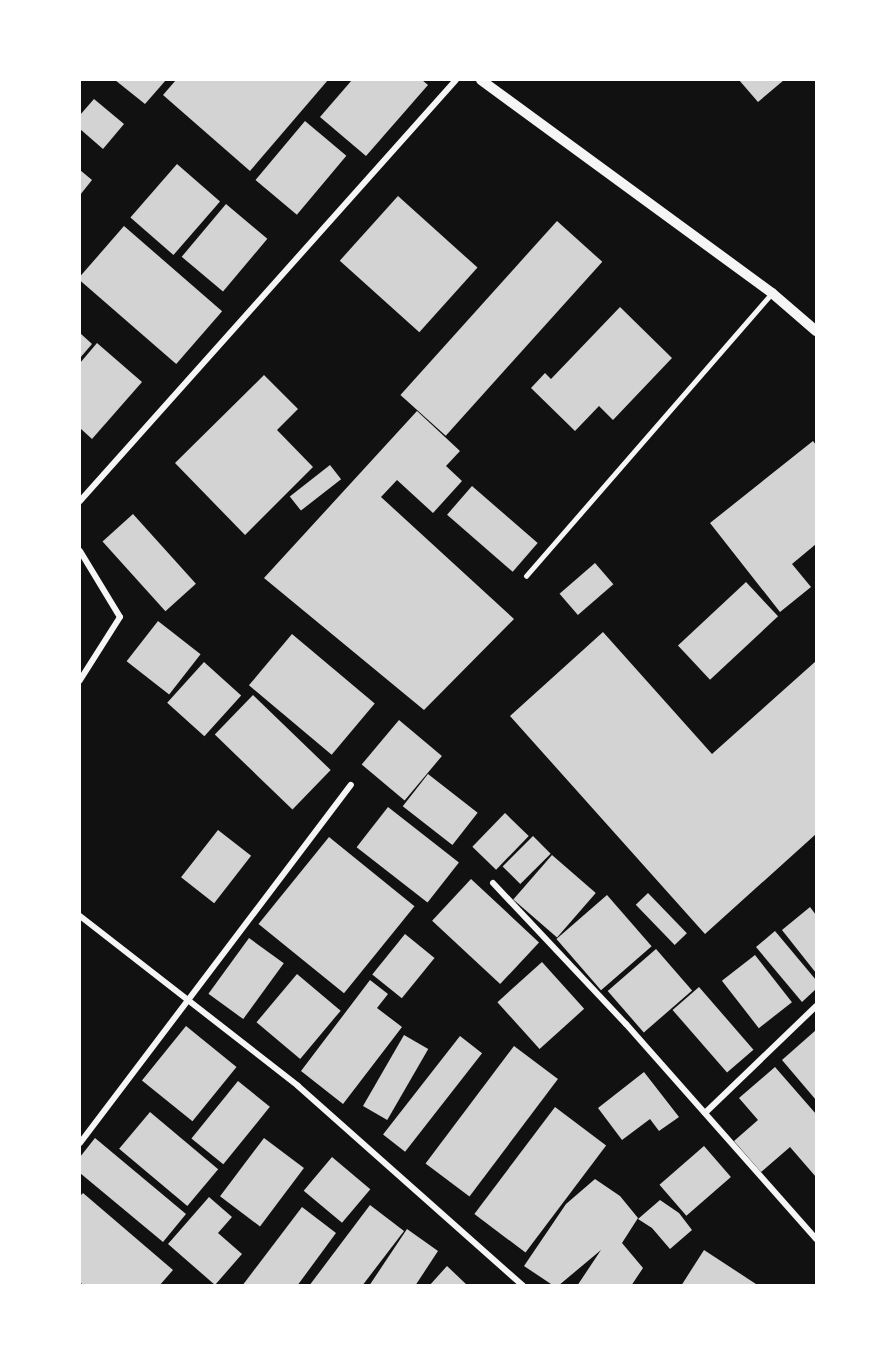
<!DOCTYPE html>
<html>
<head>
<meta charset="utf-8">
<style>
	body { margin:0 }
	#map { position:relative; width:896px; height:1365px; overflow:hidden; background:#111; font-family:Mulish,sans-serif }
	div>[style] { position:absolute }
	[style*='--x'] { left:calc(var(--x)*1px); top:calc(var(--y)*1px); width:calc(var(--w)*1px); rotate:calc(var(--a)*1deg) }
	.building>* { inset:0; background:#d3d3d3; transform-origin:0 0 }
	.service>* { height:4.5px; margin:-2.25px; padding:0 2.25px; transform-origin:2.25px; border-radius:2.25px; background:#f5f5f5 }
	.minor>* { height:6px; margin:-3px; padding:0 3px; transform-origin:3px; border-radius:3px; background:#f5f5f5 }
	.tertiary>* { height:10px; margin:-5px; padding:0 5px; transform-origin:5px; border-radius:5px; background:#f5f5f5 }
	span { translate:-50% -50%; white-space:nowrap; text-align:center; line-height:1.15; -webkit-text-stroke:6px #fff; paint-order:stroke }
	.frame { position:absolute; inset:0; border:81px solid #fff; pointer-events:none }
</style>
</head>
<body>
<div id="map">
	<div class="building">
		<div style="clip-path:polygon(115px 80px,166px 80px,145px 104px)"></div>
		<div style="clip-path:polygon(176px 80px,328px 80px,250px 171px,163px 95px)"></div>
		<div style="clip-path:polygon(352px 80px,422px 80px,428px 85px,366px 156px,320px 117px)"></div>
		<div style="clip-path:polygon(739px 80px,784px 80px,758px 102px)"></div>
		<div style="clip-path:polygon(94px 99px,124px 124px,103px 149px,80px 129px,80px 115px)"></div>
		<div style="left:305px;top:121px;width:54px;height:77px;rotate:40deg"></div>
		<div style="left:177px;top:164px;width:57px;height:71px;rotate:41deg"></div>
		<div style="clip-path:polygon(80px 170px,92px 180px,80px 195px)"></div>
		<div style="left:398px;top:196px;width:107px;height:87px;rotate:42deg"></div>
		<div style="left:226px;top:204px;width:54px;height:69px;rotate:40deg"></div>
		<div style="left:557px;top:221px;width:61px;height:234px;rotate:42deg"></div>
		<div style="left:124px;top:226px;width:130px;height:70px;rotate:41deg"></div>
		<div style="clip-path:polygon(620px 307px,672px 358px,613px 420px,599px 406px,575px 431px,531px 388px,545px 373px,551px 379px)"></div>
		<div style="clip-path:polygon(80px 333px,92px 344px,80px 358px)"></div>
		<div style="clip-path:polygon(97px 343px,142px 382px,92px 439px,80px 428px,80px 363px)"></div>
		<div style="clip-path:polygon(264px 375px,298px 409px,277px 430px,313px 467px,245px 535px,175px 463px)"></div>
		<div style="clip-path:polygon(417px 411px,460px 451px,446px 466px,462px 481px,433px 513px,397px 480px,381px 497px,514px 619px,424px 710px,264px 578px)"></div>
		<div style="clip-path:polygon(813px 441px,816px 445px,816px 544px,792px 564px,811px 587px,780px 612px,710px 523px)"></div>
		<div style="left:330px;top:465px;width:18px;height:51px;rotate:52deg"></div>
		<div style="left:472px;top:486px;width:87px;height:38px;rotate:41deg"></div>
		<div style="left:133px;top:514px;width:94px;height:41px;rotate:48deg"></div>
		<div style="left:595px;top:563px;width:28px;height:47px;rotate:49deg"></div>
		<div style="left:746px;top:582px;width:47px;height:93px;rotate:47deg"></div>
		<div style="left:158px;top:621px;width:54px;height:51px;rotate:38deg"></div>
		<div style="clip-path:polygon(603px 632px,712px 754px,816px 661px,816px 834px,705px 934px,510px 716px)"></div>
		<div style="left:292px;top:634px;width:108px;height:67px;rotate:40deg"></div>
		<div style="left:204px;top:662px;width:50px;height:55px;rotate:42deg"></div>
		<div style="left:253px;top:695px;width:108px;height:55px;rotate:44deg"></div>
		<div style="left:399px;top:720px;width:56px;height:58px;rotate:40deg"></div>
		<div style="left:428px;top:774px;width:63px;height:41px;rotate:38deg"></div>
		<div style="left:388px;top:807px;width:90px;height:51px;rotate:38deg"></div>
		<div style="left:505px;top:813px;width:33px;height:47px;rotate:44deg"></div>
		<div style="left:218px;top:830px;width:42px;height:60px;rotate:38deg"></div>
		<div style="left:533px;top:836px;width:25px;height:43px;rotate:45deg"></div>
		<div style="left:329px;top:837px;width:110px;height:112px;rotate:39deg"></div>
		<div style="left:552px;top:855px;width:58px;height:59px;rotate:41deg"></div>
		<div style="left:471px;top:879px;width:93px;height:57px;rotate:43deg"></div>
		<div style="left:648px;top:893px;width:56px;height:17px;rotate:46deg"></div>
		<div style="left:607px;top:895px;width:68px;height:67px;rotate:49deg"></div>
		<div style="clip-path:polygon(810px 907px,816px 915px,816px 973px,782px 930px)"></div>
		<div style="clip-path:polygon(775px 931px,816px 980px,816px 989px,802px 1002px,756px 947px)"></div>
		<div style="left:405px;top:934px;width:38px;height:52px;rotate:39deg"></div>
		<div style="left:249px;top:938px;width:43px;height:69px;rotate:36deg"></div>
		<div style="left:656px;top:949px;width:55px;height:64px;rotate:49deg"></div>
		<div style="left:755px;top:955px;width:60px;height:42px;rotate:52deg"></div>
		<div style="left:542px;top:962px;width:63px;height:60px;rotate:48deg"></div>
		<div style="left:297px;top:974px;width:57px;height:63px;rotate:40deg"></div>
		<div style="clip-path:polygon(370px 980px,388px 994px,377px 1008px,402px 1027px,343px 1104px,301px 1071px)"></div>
		<div style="left:699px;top:987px;width:83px;height:35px;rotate:49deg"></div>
		<div style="left:186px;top:1026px;width:65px;height:70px;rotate:39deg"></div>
		<div style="clip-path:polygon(816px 1030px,816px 1100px,782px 1060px)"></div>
		<div style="left:404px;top:1035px;width:28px;height:82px;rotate:30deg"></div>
		<div style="left:460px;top:1036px;width:28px;height:125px;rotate:38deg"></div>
		<div style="left:514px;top:1046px;width:55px;height:147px;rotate:37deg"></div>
		<div style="clip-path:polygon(775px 1067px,816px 1114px,816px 1177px,790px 1147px,761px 1172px,734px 1141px,758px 1120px,739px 1098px)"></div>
		<div style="clip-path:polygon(644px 1072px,679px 1117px,659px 1131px,650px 1119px,622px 1140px,598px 1108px)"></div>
		<div style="left:238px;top:1081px;width:41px;height:74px;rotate:39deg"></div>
		<div style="left:555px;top:1107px;width:64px;height:134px;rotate:37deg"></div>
		<div style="left:150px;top:1112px;width:89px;height:48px;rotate:40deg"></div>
		<div style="clip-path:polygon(95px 1138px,186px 1214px,163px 1242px,80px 1173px,80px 1157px)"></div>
		<div style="left:264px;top:1138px;width:50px;height:73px;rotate:37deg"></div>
		<div style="left:704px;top:1146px;width:41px;height:59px;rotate:49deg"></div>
		<div style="left:332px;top:1157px;width:50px;height:44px;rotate:40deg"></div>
		<div style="clip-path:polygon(595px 1179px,620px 1196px,638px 1218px,622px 1243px,643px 1268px,631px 1286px,577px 1286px,601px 1250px,558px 1286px,554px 1286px,524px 1266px,566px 1204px)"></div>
		<div style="clip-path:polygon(83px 1193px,173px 1270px,159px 1286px,84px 1286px,80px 1282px,80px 1196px)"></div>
		<div style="clip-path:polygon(209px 1197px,232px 1217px,218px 1233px,242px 1254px,215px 1285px,168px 1244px)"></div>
		<div style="clip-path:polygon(660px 1200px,679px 1213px,692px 1230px,670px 1249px,652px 1228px,638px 1219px)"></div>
		<div style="clip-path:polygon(370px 1205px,404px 1231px,362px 1286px,309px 1286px)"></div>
		<div style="clip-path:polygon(302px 1207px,336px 1233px,297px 1286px,242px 1286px)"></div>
		<div style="clip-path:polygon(407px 1229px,438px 1251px,415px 1286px,369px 1286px)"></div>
		<div style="clip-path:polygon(704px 1250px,759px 1286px,681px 1286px)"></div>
		<div style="clip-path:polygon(447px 1266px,468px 1286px,429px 1286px)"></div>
	</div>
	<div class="service">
		<div style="--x:526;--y:576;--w:375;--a:-49"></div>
	</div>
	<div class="minor">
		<div style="--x:80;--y:501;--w:564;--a:-48.23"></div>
		<div style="--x:80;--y:551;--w:77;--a:58.8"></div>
		<div style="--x:120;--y:617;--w:75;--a:122.4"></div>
		<div style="--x:493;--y:883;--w:194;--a:46.7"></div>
		<div style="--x:626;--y:1024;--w:287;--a:48.5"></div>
		<div style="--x:80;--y:916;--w:276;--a:37.9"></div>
		<div style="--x:298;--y:1086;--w:301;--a:41.6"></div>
		<div style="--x:705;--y:1113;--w:154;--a:-43.9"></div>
		<div style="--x:80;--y:1143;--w:449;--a:-52.9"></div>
	</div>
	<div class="tertiary">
		<div style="--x:481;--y:80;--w:361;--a:36.2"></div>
		<div style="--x:772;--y:293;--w:58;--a:40.8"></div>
	</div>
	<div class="frame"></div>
</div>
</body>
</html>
